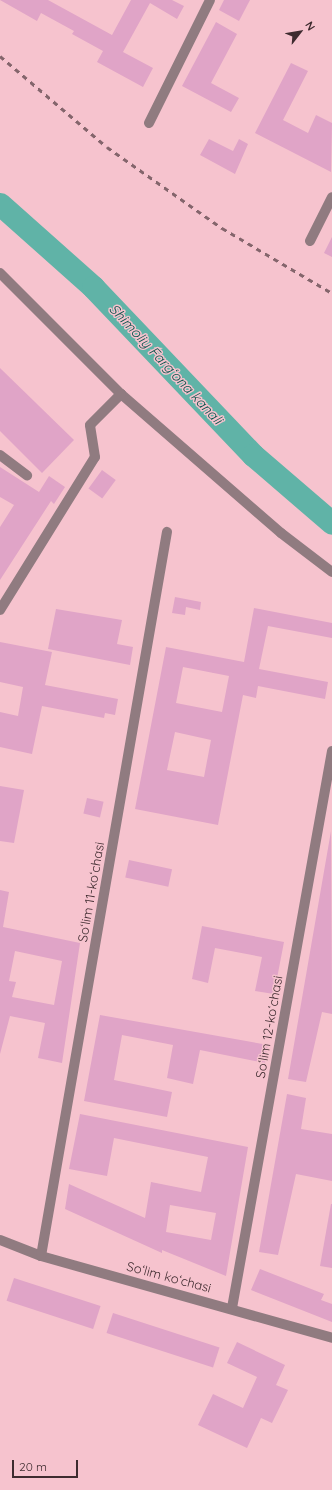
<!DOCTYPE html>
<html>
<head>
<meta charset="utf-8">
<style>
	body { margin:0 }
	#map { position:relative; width:332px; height:1490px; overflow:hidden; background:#f6c3ce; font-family:Quicksand,sans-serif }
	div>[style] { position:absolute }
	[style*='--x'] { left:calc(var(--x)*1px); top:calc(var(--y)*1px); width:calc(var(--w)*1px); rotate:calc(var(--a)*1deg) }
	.canal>* { height:23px; margin:-11.5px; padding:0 11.5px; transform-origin:11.5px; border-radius:11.5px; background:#60b3a7 }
	.building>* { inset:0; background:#e0a4c7; transform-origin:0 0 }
	.minor>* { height:10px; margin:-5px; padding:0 5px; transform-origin:5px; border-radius:5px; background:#907b80 }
	.rail>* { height:3px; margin-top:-1.5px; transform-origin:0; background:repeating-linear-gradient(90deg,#84656c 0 5px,transparent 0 10px) }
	span { translate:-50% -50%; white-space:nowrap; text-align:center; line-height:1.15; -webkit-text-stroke:3px #f6c3ce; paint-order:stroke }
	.street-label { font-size:13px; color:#3e2b2f }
	.water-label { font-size:14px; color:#0a554d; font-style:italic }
	.north { position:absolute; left:280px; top:12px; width:40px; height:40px; -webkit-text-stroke:3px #f6c3ce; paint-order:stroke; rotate:59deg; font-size:11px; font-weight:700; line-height:16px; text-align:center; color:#3e2b2f }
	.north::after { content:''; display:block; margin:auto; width:14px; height:18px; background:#3e2b2f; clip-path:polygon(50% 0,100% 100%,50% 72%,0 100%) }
	.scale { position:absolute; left:12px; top:1460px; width:66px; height:18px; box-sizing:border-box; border:2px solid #3e2b2f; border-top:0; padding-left:5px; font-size:12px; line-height:14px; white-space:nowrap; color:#3e2b2f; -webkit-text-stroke:3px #f6c3ce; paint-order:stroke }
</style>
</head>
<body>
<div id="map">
	<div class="canal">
		<div style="--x:0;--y:204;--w:125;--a:41.7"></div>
		<div style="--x:93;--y:287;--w:232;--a:46.4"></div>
		<div style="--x:253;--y:455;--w:104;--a:40.7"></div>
	</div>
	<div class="building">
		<div style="clip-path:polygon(0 0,48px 0,112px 35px,131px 0,172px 0,184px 6px,177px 19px,150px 3px,123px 52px,153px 68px,143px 87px,97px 62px,103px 51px,72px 34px,74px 31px,41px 13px,37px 21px)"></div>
		<div style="clip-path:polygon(224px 0,250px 0,239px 21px,219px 10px)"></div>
		<div style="clip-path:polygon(216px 22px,237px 34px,211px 83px,239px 98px,231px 112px,182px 86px)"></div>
		<div style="clip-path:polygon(291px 63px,308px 71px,283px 120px,308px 133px,316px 115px,332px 123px,331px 172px,255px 133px)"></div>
		<div style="clip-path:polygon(209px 139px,233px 151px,239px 139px,248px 144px,235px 174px,200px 155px)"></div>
		<div style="clip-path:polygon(332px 237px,332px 257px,324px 253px)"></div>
		<div style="clip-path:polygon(0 368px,74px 440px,42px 473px,0 431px)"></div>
		<div style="clip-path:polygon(0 467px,39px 492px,49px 476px,65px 487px,54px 504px,51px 501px,0 580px,0 527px,14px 505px,0 497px)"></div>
		<div style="left:102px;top:470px;width:17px;height:23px;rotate:36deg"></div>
		<div style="clip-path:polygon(175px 597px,201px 602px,200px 610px,186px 607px,185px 615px,172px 613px)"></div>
		<div style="clip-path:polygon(evenodd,254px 608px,332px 623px,332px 638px,268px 626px,259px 669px,328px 682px,325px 699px,258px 686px,256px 698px,243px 695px,218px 825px,135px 809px,166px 647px,244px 662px,254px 608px,183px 667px,229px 676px,222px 712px,176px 703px,183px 667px,254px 608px,175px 732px,211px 740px,204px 777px,167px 770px,175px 732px)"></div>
		<div style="clip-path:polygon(56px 609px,122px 620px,117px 644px,133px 647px,130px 665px,48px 649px)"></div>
		<div style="clip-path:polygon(0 642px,52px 652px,45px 685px,118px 699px,115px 715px,105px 713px,104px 718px,42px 706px,32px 754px,0 747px,0 712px,18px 716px,23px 687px,0 682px)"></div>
		<div style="clip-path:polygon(0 786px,24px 790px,14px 843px,0 841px)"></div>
		<div style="left:87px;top:798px;width:17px;height:16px;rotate:13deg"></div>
		<div style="clip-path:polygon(331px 831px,332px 1014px,322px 1012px,306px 1082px,288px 1079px)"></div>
		<div style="left:129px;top:860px;width:44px;height:18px;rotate:12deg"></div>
		<div style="clip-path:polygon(evenodd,0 890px,9px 892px,3px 927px,80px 943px,62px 1063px,38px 1058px,45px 1023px,10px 1016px,0 1054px,0 890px,15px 951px,62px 961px,54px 1005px,12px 997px,16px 982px,9px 981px,15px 951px)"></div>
		<div style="clip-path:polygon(202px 926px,284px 942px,274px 994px,255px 991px,262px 957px,215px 948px,208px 983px,192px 979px)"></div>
		<div style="clip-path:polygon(100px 1015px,268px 1045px,265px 1063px,200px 1050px,193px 1084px,167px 1078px,173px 1045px,122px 1035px,114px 1080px,172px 1092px,167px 1117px,84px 1101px)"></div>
		<div style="clip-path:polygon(287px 1094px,306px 1098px,301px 1129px,332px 1134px,332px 1181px,296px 1174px,278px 1255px,259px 1252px)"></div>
		<div style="clip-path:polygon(evenodd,80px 1114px,248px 1147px,226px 1276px,162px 1250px,162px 1253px,65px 1209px,69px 1184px,145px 1218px,151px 1182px,201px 1192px,208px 1157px,114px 1138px,107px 1176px,69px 1169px,80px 1114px,170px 1205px,216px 1213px,211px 1240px,166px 1232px,170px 1205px)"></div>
		<div style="clip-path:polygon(331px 1204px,332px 1204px,332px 1268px,320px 1266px)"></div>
		<div style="clip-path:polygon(260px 1269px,324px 1294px,321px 1300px,332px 1304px,332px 1322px,251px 1290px)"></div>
		<div style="left:14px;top:1278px;width:91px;height:24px;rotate:18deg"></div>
		<div style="left:113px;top:1313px;width:112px;height:21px;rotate:18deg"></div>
		<div style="clip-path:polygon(237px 1342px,285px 1365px,276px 1385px,288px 1390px,272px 1423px,261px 1418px,247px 1448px,198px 1425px,213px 1394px,243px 1408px,257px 1377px,227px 1363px)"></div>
	</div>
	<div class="minor">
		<div style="--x:149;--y:123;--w:137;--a:-63.6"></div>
		<div style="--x:310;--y:241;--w:49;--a:-63.4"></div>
		<div style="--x:0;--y:273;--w:171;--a:45"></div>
		<div style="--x:121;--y:394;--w:212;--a:41"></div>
		<div style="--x:281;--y:533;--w:64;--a:37.4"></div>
		<div style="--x:0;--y:455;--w:34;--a:37"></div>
		<div style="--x:0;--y:610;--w:180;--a:-58.2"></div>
		<div style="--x:95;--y:457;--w:32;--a:-99"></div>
		<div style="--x:90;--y:425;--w:44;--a:-45"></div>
		<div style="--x:0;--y:1240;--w:44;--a:21.3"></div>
		<div style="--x:41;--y:1256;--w:302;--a:15.7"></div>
		<div style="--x:41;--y:1256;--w:735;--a:-80.13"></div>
		<div style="--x:232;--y:1308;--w:566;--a:-79.82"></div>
	</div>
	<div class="rail">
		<div style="--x:0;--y:56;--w:140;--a:40.4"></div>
		<div style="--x:107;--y:147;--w:141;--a:35.2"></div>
		<div style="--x:222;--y:228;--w:128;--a:30.6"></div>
	</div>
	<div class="street-label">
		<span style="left:91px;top:892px;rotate:-80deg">Soʻlim 11-koʻchasi</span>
		<span style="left:269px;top:1027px;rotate:-80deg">Soʻlim 12-koʻchasi</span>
		<span style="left:169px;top:1277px;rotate:15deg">Soʻlim koʻchasi</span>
	</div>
	<div class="water-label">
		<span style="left:166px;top:364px;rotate:47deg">Shimoliy Fargʻona kanali</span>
	</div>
	<div class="north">N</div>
	<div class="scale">20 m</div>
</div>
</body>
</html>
